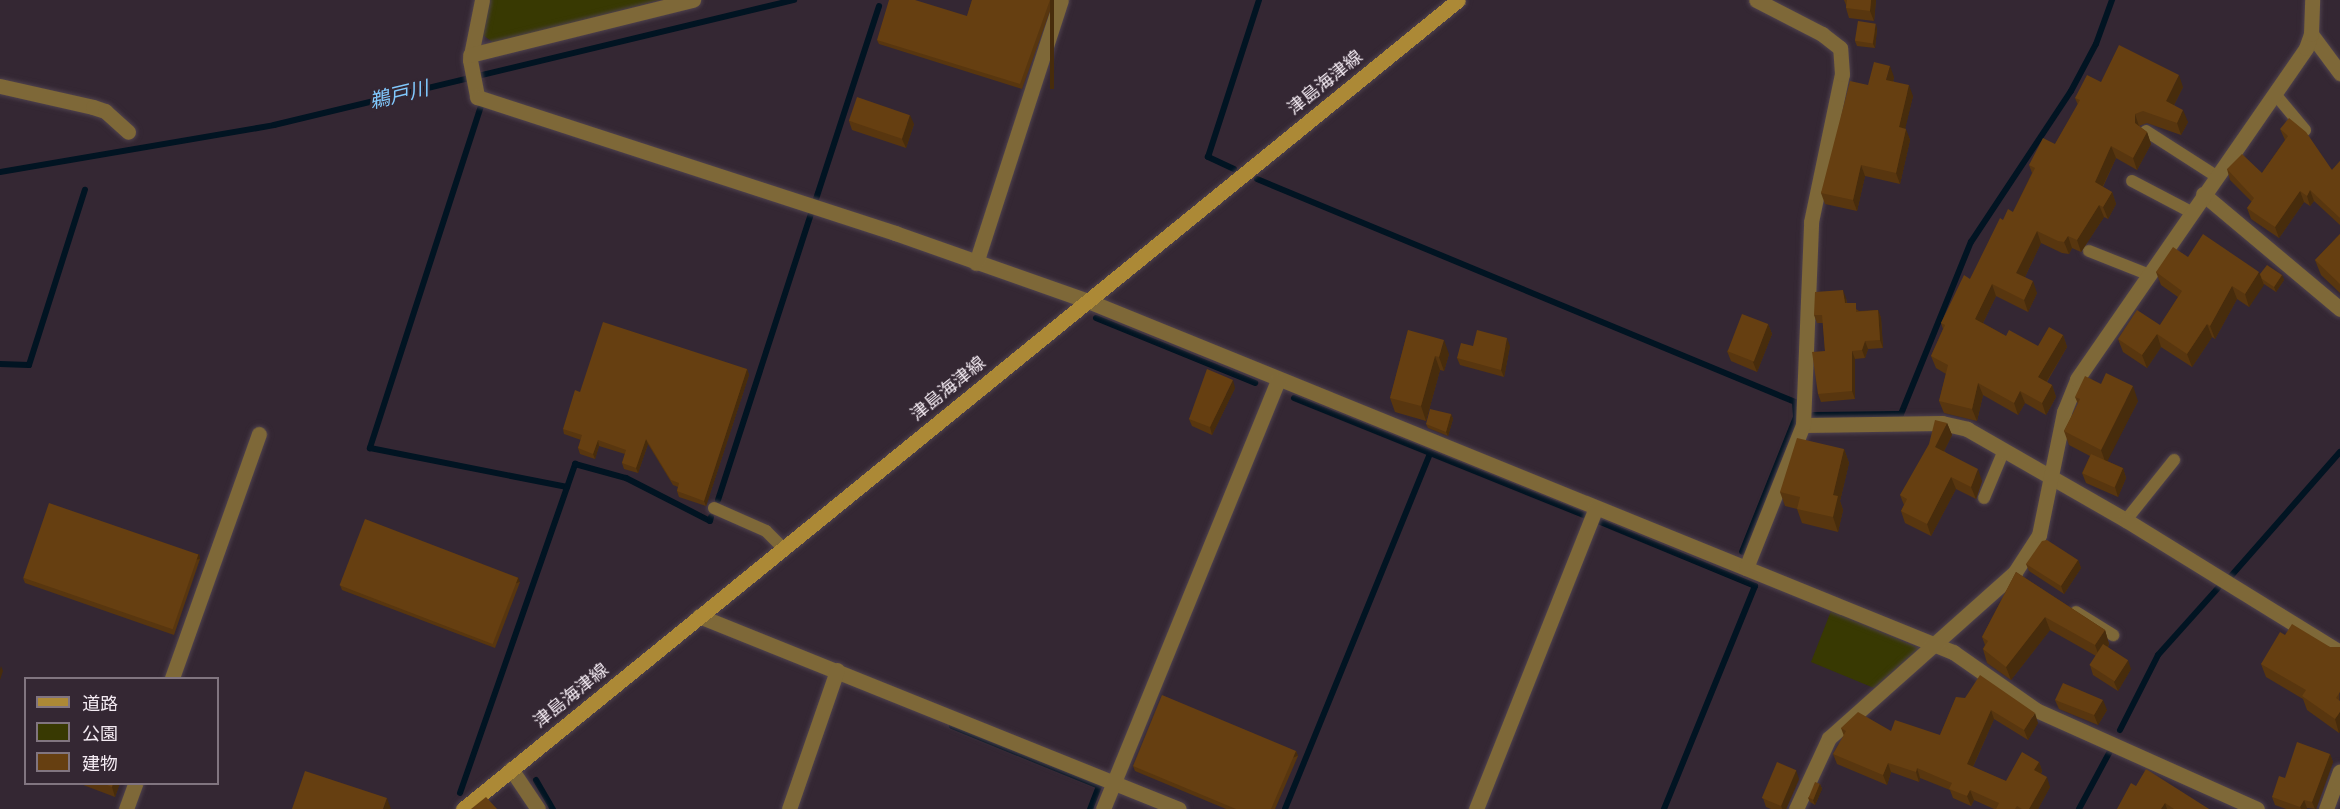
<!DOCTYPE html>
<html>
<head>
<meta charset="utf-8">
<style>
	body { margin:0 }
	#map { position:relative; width:2340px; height:809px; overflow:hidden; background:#342733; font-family:Rubik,"Noto Sans JP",sans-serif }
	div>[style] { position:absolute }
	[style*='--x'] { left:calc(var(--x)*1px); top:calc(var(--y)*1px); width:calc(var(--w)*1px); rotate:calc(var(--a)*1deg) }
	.green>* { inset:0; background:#383902 }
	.stream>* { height:6px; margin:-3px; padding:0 3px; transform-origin:3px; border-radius:3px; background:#011422 }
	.roads { filter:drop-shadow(0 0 2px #4f424e) drop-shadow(0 0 2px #4f424e) }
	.lane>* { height:12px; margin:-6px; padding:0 6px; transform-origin:6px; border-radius:6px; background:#7e6838 }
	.street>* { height:15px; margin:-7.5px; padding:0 7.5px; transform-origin:7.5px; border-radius:7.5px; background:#7e6838 }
	.secondary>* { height:15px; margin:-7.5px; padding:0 7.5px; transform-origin:7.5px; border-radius:7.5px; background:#ac8936 }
	.wall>* { inset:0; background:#58360f }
	.shaded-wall>* { inset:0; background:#472c0c; transform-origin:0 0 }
	.building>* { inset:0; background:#663f11; transform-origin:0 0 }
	span { translate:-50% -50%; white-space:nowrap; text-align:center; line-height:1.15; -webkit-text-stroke:4.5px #342733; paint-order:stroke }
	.street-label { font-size:18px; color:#f4ebf3 }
	.water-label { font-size:20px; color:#81c9fe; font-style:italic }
	.legend { position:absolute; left:24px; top:677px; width:195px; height:108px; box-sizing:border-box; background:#342733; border:2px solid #817580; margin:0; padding:8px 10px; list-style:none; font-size:18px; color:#f4ebf3 }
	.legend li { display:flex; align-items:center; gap:12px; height:30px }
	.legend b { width:30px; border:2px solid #817580 }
</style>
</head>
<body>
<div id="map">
	<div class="green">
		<div style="clip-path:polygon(488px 0,660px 0,494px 43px,480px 33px)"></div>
		<div style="clip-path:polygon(1831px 611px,1919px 648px,1874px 688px,1811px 662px)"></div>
	</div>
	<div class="stream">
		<div style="--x:481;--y:106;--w:360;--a:108"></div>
		<div style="--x:370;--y:448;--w:201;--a:11.2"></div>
		<div style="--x:1234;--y:169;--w:29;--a:-155"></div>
		<div style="--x:1208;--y:157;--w:165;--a:-72"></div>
		<div style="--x:0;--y:172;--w:278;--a:-9.7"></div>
		<div style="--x:274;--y:125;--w:535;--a:-13.52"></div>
		<div style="--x:1257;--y:179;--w:582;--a:22.51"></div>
		<div style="--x:1795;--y:402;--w:15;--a:86"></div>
		<div style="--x:1796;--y:417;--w:145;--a:111.8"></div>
		<div style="--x:816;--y:199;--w:203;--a:-71.9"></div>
		<div style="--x:1096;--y:318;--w:172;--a:22.2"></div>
		<div style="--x:0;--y:364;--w:29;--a:2"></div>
		<div style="--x:29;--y:365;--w:184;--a:-72.3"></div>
		<div style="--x:1294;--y:398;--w:315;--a:22"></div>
		<div style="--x:1814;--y:415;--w:87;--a:-0.7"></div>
		<div style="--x:1901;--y:414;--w:186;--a:-67.9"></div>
		<div style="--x:1971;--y:242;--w:181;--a:-56.5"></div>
		<div style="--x:2071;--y:91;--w:53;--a:-62"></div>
		<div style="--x:2096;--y:44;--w:47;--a:-70"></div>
		<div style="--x:718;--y:500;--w:301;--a:-72"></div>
		<div style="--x:1598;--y:521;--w:170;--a:22.5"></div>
		<div style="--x:1755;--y:586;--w:241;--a:112.2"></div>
		<div style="--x:2231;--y:576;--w:165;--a:-48.7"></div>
		<div style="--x:952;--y:726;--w:159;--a:22.2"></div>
		<div style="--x:1099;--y:786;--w:25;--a:111"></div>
		<div style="--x:2120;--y:730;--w:84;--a:-63.1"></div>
		<div style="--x:2158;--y:655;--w:90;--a:-48.2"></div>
		<div style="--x:536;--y:780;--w:34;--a:60"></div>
		<div style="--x:460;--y:793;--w:349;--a:-70.7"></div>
		<div style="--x:575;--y:464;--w:53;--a:15.4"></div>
		<div style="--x:626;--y:478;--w:94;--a:27.1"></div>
		<div style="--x:710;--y:521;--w:4;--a:-76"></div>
		<div style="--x:1285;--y:809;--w:384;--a:-67.8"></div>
		<div style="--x:2079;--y:809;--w:64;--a:-61.8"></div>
	</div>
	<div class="roads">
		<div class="lane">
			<div style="--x:2275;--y:94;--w:47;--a:50.2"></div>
			<div style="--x:2146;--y:131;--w:83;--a:32.7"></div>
			<div style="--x:2132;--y:181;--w:67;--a:27.7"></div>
			<div style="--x:2089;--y:251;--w:62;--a:21.6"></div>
			<div style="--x:1984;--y:498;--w:52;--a:-67.4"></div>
			<div style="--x:714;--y:508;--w:57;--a:23.9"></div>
			<div style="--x:766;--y:531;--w:23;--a:45"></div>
			<div style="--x:2126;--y:520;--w:77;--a:-51.3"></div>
			<div style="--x:2076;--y:612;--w:44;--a:31.9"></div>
		</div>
		<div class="street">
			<div style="--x:482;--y:0;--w:61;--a:101.3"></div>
			<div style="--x:470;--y:60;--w:38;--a:79"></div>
			<div style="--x:477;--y:97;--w:440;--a:18"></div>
			<div style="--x:895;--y:233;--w:205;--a:19.4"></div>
			<div style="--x:1088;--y:301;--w:934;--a:22.09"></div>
			<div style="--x:1953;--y:652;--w:101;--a:34.9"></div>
			<div style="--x:2036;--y:710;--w:242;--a:24.1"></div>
			<div style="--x:2311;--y:34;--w:49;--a:53.4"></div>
			<div style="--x:470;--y:55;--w:230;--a:-13.9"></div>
			<div style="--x:0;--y:86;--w:95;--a:12.7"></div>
			<div style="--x:93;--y:107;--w:13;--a:18"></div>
			<div style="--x:105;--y:111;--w:31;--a:42"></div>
			<div style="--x:2203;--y:194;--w:179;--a:40"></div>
			<div style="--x:976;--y:263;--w:276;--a:-72.1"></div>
			<div style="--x:1803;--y:425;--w:139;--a:-0.8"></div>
			<div style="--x:1942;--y:423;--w:26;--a:13"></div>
			<div style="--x:1967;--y:429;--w:183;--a:29.8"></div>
			<div style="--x:2126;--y:520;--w:251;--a:31.7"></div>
			<div style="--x:1746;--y:568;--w:154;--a:-68.3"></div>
			<div style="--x:1803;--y:425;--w:203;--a:-87.7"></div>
			<div style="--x:1811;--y:222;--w:151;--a:-78.2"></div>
			<div style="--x:1842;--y:74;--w:26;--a:-94"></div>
			<div style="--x:1840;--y:48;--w:23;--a:-142"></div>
			<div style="--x:1822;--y:34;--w:74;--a:-152.7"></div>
			<div style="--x:699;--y:616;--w:517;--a:21.9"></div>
			<div style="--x:172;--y:678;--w:259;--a:-70.4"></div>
			<div style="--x:511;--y:769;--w:48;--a:56"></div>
			<div style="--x:126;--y:809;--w:27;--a:-70"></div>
			<div style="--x:789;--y:809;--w:147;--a:-70.9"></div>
			<div style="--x:1103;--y:809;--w:462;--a:-67.8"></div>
			<div style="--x:1476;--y:809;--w:324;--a:-68.3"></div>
			<div style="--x:1796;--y:809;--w:78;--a:-65.1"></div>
			<div style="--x:1829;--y:738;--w:249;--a:-41.7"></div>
			<div style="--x:2015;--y:572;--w:44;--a:-57"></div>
			<div style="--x:2039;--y:535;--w:126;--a:-78.5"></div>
			<div style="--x:2064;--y:412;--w:35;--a:-68"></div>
			<div style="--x:2077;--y:379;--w:402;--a:-55.3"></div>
			<div style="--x:2306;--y:48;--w:15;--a:-70"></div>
			<div style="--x:2311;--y:34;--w:34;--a:-88"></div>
			<div style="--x:2326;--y:809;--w:40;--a:-69.8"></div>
		</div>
		<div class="secondary">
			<div style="--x:463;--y:809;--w:1282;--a:-39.11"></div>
		</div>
	</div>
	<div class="wall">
		<div style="clip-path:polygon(972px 0,1054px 0,1022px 89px,879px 44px,877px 40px,967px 16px)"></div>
		<div style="clip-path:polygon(1844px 0,1876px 0,1874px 21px,1849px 18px,1846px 8px,1846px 5px)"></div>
		<div style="clip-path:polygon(1877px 29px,1875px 48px,1857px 46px,1855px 41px)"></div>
		<div style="clip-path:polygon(1894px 77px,1893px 81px,1913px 96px,1905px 128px,1910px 140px,1900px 184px,1865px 176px,1857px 211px,1825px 204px,1821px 193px,1868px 85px)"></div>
		<div style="clip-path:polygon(2101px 82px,2183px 87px,2174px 105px,2188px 122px,2181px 135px,2147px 123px,2139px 126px,2147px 132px,2151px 144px,2137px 170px,2116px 158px,2103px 187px,2112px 192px,2116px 204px,2108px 219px,2104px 217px,2081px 252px,2072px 248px,2069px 254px,2062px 253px,2041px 243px,2025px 277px,2037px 293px,2028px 312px,1996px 296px,1983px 323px,2006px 336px,2038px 346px,2063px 335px,2067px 347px,2047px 382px,2052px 385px,2056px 397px,2046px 415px,2025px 403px,2018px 415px,1983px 395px,1977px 421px,1944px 413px,1939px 401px,1946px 374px,1936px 368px,1931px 356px,1943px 329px,1941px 323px,1970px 279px,2003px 220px,2013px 212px,2032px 173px,2029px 165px,2055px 144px,2078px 105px,2075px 98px)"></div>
		<div style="clip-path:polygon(849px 121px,914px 124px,906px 148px,852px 130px)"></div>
		<div style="clip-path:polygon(2280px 129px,2332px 170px,2340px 161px,2340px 225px,2314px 201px,2310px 206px,2304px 202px,2279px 238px,2251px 219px,2247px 208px,2252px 202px,2230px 180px,2227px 169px,2262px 173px,2285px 140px)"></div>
		<div style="clip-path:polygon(2340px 234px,2340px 293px,2321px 275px,2315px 260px)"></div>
		<div style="clip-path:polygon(2188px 257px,2260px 274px,2282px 275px,2284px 280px,2276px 292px,2264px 284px,2249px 307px,2237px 299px,2215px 339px,2212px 337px,2192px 367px,2161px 347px,2147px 368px,2123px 352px,2118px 339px,2160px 325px,2178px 297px,2161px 285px,2156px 272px)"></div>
		<div style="clip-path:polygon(1846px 298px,1847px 303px,1859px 311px,1878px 310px,1881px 318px,1883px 348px,1868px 349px,1865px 358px,1855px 359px,1855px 399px,1821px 402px,1818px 394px,1825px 351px,1823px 323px,1817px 323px,1814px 315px)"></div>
		<div style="clip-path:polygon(1768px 324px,1772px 334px,1757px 372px,1731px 361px,1727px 351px)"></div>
		<div style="clip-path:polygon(1408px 330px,1449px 354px,1444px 371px,1440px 370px,1426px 421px,1395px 412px,1390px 398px)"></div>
		<div style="clip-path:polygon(1473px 346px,1510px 346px,1504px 377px,1460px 365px,1457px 358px)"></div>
		<div style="clip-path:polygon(747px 369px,749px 375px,706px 506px,679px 497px,677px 491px,678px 487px,673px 485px,648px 444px,638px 473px,624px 469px,622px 463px,625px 454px,599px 446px,595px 459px,580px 454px,578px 448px,581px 440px,564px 434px,563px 429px)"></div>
		<div style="clip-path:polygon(1235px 388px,1212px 435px,1192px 426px,1189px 419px)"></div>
		<div style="clip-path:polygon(2075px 397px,2138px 401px,2107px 461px,2123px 468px,2126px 478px,2118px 497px,2086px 483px,2082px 473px,2090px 456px,2069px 445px,2064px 431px,2078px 404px)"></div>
		<div style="clip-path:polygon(1451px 414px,1453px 419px,1448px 436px,1428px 428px,1426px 424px)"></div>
		<div style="clip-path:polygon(1947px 423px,1952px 435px,1944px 451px,1982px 481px,1976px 499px,1956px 489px,1931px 536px,1905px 523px,1901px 511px,1904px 505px,1900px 495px)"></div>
		<div style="clip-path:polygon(1844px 449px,1849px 463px,1840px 501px,1843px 510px,1838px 532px,1802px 523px,1797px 509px,1785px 506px,1780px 492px)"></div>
		<div style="clip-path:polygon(199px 554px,200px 559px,174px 635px,25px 583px,23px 578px)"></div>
		<div style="clip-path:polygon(2078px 560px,2081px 568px,2064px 594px,2029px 571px,2026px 564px)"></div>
		<div style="clip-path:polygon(2016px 572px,2105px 630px,2109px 644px,2108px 647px,2131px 669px,2118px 691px,2093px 675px,2090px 665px,2096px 656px,2050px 630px,2011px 680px,1987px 663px,1983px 649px,1985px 645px,1982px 637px)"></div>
		<div style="clip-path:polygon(520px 582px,495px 648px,342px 590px,340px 585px)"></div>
		<div style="clip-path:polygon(2285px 635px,2330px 647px,2340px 647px,2339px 733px,2307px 710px,2303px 699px,2266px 677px,2261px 664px)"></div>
		<div style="clip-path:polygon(1956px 697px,2038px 723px,2028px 740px,1994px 719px,1973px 767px,2006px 781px,2039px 762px,2042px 771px,2041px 774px,2050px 787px,2038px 809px,1994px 809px,1974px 800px,1971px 806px,1953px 798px,1950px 790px,1920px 778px,1919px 782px,1891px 772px,1887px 785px,1837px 764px,1833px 754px,1844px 736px,1841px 728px,1940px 735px)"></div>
		<div style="clip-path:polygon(2055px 700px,2107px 710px,2098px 725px,2059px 709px)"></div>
		<div style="clip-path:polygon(1296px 751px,1298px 756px,1275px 809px,1226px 809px,1135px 771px,1133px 766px)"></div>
		<div style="clip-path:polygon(2330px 754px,2333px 762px,2316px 809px,2307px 808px,2307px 809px,2286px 809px,2275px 805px,2272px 797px,2285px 778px)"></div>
		<div style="clip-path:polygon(1799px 779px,1786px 809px,1771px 809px,1766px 807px,1763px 798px)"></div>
		<div style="clip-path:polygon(78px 783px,120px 783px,115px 797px)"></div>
		<div style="clip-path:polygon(1820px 784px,1822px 789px,1815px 805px,1810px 802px,1808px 798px)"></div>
		<div style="clip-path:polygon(2136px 786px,2209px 809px,2117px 809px)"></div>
	</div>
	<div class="shaded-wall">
		<div style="left:1050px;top:0;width:4px;height:89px"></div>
		<div style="clip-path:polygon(1871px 0,1876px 0,1874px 21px,1870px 11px)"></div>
		<div style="clip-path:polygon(1876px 24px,1877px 29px,1875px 48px,1873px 44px)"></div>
		<div style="clip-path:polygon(1890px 66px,1894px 77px,1891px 91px,1886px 80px)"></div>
		<div style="clip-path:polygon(2179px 75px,2183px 87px,2170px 113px,2166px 101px)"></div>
		<div style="clip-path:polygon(1909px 85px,1913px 96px,1903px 138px,1899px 127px)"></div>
		<div style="clip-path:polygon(2183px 110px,2188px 122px,2181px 135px,2177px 123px)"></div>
		<div style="clip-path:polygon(2135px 114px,2139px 126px,2139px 135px,2135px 123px)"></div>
		<div style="clip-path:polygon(910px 115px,914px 124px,906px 148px,902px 139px)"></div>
		<div style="clip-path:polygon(1906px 129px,1910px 140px,1900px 184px,1896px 173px)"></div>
		<div style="clip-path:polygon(2147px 132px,2151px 144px,2137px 170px,2133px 158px)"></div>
		<div style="clip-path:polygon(2111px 146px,2116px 158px,2099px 194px,2095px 182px)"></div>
		<div style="clip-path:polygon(1861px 165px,1865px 176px,1857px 211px,1853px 200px)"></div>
		<div style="clip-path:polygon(2310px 190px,2314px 201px,2310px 206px,2307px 196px)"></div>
		<div style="clip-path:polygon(2300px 191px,2304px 202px,2279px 238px,2275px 227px)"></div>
		<div style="clip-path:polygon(2112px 192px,2116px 204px,2108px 219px,2103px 207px)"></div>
		<div style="clip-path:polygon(2099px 205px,2104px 217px,2081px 252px,2077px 240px)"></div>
		<div style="clip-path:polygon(2037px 231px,2041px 243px,2021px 285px,2016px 273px)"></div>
		<div style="clip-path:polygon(2068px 236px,2072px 248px,2069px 254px,2064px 242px)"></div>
		<div style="clip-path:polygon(2259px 272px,2264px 285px,2249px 307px,2245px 294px)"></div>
		<div style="clip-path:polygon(2282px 275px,2284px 280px,2276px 292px,2274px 287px)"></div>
		<div style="clip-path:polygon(2033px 281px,2037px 293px,2028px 312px,2024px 300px)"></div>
		<div style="clip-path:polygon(1992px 284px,1996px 296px,1979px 331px,1975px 319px)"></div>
		<div style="clip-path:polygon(2232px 286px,2237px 299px,2215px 339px,2210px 326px)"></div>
		<div style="clip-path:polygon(1843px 290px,1846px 298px,1847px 311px,1845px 303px)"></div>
		<div style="clip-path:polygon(1878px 310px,1881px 318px,1883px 348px,1880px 340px)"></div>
		<div style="clip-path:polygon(1768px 324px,1772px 334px,1757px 372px,1753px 362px)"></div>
		<div style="clip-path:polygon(2207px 324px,2212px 337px,2192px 367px,2187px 354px)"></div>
		<div style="clip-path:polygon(2157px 334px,2161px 347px,2147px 368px,2142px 355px)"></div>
		<div style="clip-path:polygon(2063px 335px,2067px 347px,2042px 389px,2038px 377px)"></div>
		<div style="clip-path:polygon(1507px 338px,1510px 346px,1504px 377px,1501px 370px)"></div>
		<div style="clip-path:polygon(1444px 340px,1449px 354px,1444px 371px,1439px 357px)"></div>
		<div style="clip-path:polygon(1865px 341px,1868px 349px,1865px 358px,1862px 350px)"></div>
		<div style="clip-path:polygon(1852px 351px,1855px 359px,1855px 399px,1852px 391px)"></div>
		<div style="clip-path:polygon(1435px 356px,1440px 370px,1426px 421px,1421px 406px)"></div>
		<div style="clip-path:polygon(747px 369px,749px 375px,706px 506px,704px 501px)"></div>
		<div style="clip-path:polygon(1233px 380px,1235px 388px,1212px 435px,1210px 427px)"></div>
		<div style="clip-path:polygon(1978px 383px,1983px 395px,1977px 421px,1972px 409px)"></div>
		<div style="clip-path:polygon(2052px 385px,2056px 397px,2046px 415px,2042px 403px)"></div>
		<div style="clip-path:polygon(2133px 386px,2138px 401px,2106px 464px,2101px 450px)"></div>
		<div style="clip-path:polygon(2020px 391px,2025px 403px,2018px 415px,2014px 403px)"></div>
		<div style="clip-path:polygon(1451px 414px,1453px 419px,1448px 436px,1446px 432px)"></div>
		<div style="clip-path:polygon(1947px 423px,1952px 435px,1940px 459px,1935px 447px)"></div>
		<div style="clip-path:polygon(646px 439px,648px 444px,638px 473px,636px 468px)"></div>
		<div style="clip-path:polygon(598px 440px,599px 446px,595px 459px,593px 454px)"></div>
		<div style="clip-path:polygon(1844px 449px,1849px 463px,1840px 501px,1843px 510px,1838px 532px,1833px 517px,1833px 495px)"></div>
		<div style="clip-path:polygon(2123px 468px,2126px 478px,2118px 497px,2115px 487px)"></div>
		<div style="clip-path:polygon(1978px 469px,1982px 481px,1976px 499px,1971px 487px)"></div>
		<div style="clip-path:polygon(1951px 477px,1956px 489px,1931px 536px,1927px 524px)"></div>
		<div style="left:199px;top:554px;width:5px;height:80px;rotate:79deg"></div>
		<div style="clip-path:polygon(2078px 560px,2081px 568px,2064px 594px,2061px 586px)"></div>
		<div style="left:518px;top:577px;width:5px;height:71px;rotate:68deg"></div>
		<div style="clip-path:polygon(2045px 617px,2050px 630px,2011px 680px,2006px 667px)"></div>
		<div style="clip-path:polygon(2105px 630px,2109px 644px,2100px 659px,2095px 645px)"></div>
		<div style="clip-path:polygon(2128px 660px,2131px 669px,2118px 691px,2114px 682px)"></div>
		<div style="clip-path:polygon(1px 666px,3px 671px,0 680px,0 670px)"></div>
		<div style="clip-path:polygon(2103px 700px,2107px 710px,2098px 725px,2094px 715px)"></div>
		<div style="clip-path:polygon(1991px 710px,1994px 719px,1970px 773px,1967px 764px)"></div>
		<div style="clip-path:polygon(2340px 712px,2340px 732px,2339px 733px,2335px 719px)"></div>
		<div style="clip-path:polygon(2035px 713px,2038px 723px,2028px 740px,2024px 730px)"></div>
		<div style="left:1296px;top:751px;width:5px;height:63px;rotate:68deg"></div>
		<div style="clip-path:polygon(2330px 754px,2333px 762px,2316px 809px,2315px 809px,2312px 802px)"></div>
		<div style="clip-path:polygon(2039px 762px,2042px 771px,2038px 779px,2034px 770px)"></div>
		<div style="clip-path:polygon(1888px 763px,1891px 772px,1887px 785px,1883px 775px)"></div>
		<div style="clip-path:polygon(1917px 768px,1920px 778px,1919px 782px,1916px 772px)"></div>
		<div style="clip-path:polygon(1796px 770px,1799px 779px,1786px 809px,1782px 809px,1781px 805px)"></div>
		<div style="clip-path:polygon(2047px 777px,2050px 787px,2038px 809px,2029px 809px)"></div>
		<div style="clip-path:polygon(113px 783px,120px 783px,115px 797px,112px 787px)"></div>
		<div style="clip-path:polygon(1820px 784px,1822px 789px,1815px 805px,1813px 800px)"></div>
		<div style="clip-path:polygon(1970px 790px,1974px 800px,1971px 806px,1967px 796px)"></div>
		<div style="clip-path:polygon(387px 798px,391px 809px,383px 809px)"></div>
		<div style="clip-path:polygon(2304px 800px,2307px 808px,2307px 809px,2301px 809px,2300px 807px)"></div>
		<div style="clip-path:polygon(2165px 803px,2167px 809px,2161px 809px)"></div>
	</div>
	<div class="building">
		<div style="clip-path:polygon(889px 0,915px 0,967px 16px,972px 0,1050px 0,1020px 84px,877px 40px)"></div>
		<div style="clip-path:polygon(1847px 0,1871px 0,1870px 11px,1846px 8px)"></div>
		<div style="left:1858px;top:21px;width:18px;height:20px;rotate:9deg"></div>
		<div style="clip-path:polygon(2119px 45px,2179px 75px,2166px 101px,2183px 110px,2177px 123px,2143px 111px,2135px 114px,2135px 123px,2147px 132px,2133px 158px,2111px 146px,2095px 182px,2112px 192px,2103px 207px,2099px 205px,2077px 240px,2068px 236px,2064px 242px,2058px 241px,2037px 231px,2016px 273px,2033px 281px,2024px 300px,1992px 284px,1975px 319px,2006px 336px,2009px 330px,2038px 346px,2049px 327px,2063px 335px,2038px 377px,2052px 385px,2042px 403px,2020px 391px,2014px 403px,1978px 383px,1972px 409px,1939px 401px,1948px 365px,1931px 356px,1945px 325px,1941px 323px,1964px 275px,1970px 279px,2000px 218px,2003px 220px,2008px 209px,2013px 212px,2035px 168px,2029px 165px,2043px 138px,2055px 144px,2080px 100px,2075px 98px,2087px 75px,2101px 82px)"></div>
		<div style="clip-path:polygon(1874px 62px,1890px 66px,1886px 80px,1909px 85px,1899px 127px,1906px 129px,1896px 173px,1861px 165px,1853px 200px,1821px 193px,1850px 81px,1868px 85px)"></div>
		<div style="left:857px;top:97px;width:56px;height:25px;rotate:19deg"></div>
		<div style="clip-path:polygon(2289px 118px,2306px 132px,2332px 170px,2340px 161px,2340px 218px,2310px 190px,2307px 196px,2300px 191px,2275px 227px,2247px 208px,2254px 198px,2227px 169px,2242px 154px,2262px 173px,2288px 136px,2280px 129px)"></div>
		<div style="clip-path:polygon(2203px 234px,2259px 272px,2245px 294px,2232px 286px,2210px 326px,2207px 324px,2187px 354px,2157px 334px,2142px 355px,2118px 339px,2137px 310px,2160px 325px,2182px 291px,2156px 272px,2173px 247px,2188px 257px)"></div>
		<div style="clip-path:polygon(2340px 234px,2340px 284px,2315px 260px)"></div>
		<div style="clip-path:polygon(2267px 265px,2282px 275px,2274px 287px,2262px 279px,2260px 274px)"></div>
		<div style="clip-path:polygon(1843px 290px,1845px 303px,1856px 303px,1856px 312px,1878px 310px,1880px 340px,1865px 341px,1862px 350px,1852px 351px,1852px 391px,1818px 394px,1812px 352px,1825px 351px,1822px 315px,1814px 315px,1815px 292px)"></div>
		<div style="left:1742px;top:314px;width:28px;height:40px;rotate:21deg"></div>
		<div style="clip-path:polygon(603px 322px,747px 369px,704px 501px,677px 491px,679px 483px,671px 480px,646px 439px,636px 468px,622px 463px,626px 450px,598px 440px,593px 454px,578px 448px,582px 435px,563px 429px,575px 390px,580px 392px)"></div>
		<div style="clip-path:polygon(1408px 330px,1444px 340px,1439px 357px,1435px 356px,1421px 406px,1390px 398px)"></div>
		<div style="clip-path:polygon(1477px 330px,1507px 338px,1501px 370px,1457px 358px,1461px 343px,1473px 346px)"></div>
		<div style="clip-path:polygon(1207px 369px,1233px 380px,1210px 427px,1189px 419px)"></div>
		<div style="clip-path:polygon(2106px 373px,2133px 386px,2101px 450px,2064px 431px,2080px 399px,2075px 397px,2085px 376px,2101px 384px)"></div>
		<div style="clip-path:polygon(1430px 409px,1451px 414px,1446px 432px,1426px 424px)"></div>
		<div style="clip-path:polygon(1935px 420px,1947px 423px,1935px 447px,1978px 469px,1971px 487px,1951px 477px,1927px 524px,1901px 511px,1907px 499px,1900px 495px,1929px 444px)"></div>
		<div style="clip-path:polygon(1797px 438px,1844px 449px,1833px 495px,1838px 496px,1833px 517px,1797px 509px,1800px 497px,1780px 492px)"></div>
		<div style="left:2091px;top:454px;width:35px;height:21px;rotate:24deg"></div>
		<div style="left:49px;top:503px;width:158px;height:79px;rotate:19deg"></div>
		<div style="left:365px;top:519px;width:164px;height:71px;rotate:21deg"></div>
		<div style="clip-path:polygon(2047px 540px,2078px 560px,2061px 586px,2026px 564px,2042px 541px)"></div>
		<div style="clip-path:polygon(2016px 572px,2105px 630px,2095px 645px,2045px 617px,2006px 667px,1983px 649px,1988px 641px,1982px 637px)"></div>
		<div style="clip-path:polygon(2292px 624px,2330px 647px,2340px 647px,2340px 692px,2336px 698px,2340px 701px,2340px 712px,2335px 719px,2302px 696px,2306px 690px,2261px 664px,2280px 632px,2285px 635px)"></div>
		<div style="left:2103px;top:644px;width:30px;height:25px;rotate:33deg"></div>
		<div style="clip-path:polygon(1980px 675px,2035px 713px,2024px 730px,1991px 710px,1967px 764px,2006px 781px,2022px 752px,2039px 762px,2034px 770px,2047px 777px,2029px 809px,2022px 809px,2017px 806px,2015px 809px,1996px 809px,1999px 803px,1970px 790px,1967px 796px,1949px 789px,1952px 783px,1917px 768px,1916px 772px,1888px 763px,1883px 775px,1833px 754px,1846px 731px,1841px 728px,1858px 712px,1891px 731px,1895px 720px,1940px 735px,1956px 697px,1965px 698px)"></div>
		<div style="clip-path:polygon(2063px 683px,2103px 700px,2094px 715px,2055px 700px)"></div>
		<div style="clip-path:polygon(1162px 695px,1296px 751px,1271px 809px,1236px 809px,1133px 766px)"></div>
		<div style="clip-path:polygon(2297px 742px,2330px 754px,2312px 802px,2304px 800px,2300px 807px,2272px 797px,2279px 776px,2285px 778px)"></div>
		<div style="left:1777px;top:762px;width:21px;height:39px;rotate:23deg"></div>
		<div style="clip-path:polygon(2146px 769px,2209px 809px,2174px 809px,2165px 803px,2161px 809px,2117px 809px,2131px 783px,2136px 786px)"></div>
		<div style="clip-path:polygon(305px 771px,387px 798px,383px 809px,292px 809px)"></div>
		<div style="left:1815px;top:782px;width:5px;height:17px;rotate:22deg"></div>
		<div style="clip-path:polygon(102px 783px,113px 783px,112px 787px)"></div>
		<div style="clip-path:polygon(486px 797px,497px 809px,471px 809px)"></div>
	</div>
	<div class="street-label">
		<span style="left:1325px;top:83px;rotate:-39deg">津島海津線</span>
		<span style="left:948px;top:389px;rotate:-39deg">津島海津線</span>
		<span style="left:571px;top:696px;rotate:-39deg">津島海津線</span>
	</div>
	<div class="water-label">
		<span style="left:399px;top:95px;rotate:-14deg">鵜戸川</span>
	</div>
	<ul class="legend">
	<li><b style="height:8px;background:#ac8936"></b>道路</li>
	<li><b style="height:16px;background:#383902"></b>公園</li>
	<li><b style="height:16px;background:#663f11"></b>建物</li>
	</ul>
</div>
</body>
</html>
